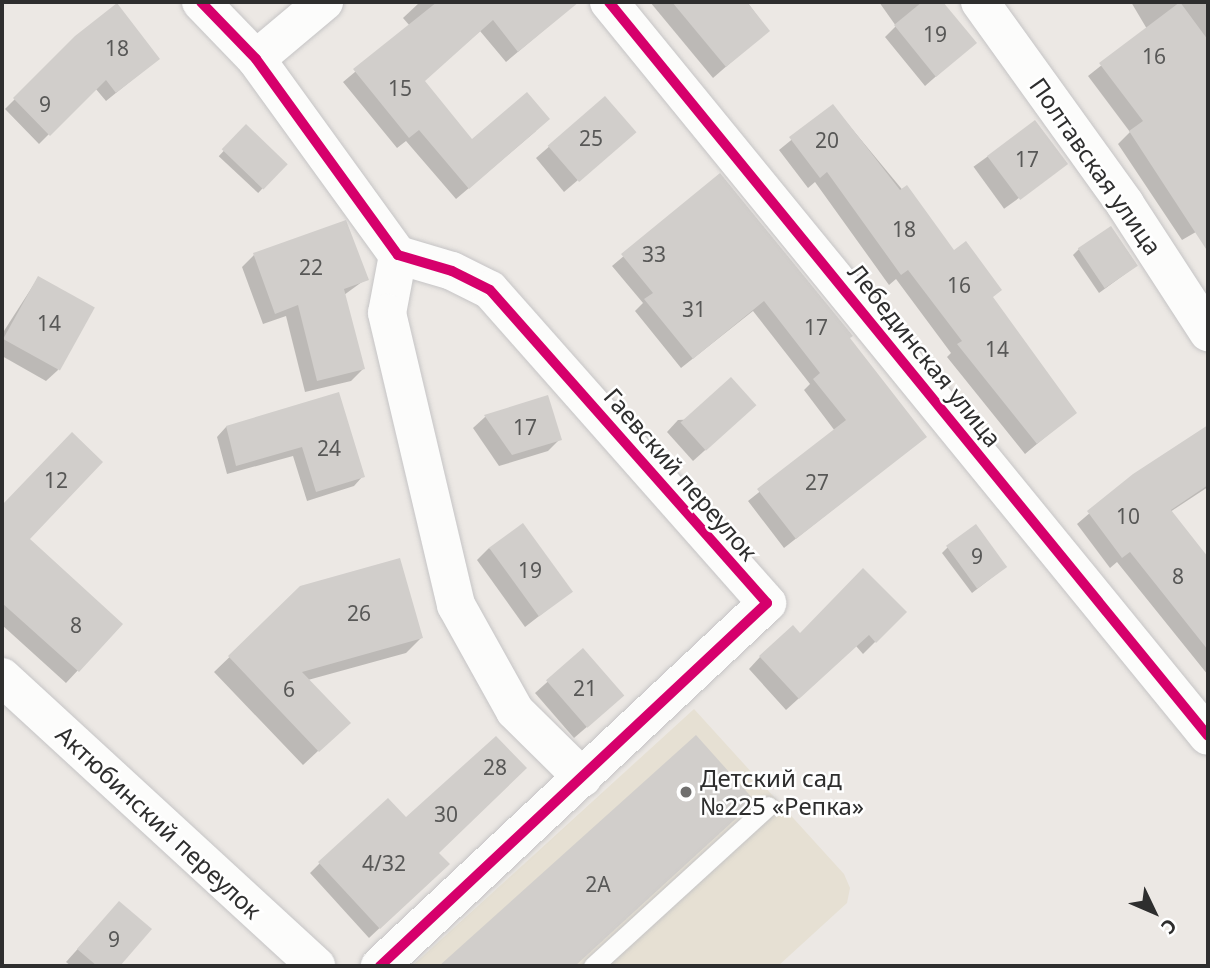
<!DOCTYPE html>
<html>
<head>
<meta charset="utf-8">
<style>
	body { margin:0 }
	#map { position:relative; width:1210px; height:968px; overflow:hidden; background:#ece8e4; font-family:"Noto Sans",sans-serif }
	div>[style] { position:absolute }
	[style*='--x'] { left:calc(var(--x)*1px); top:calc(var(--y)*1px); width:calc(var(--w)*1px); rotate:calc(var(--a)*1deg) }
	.education>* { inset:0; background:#e6e0d3 }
	.shadow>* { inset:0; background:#0003; transform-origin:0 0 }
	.building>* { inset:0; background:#d1cecb; transform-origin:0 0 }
	.roads { filter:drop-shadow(0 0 2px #c5c4c5) drop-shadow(0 0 2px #c5c4c5) }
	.lane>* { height:19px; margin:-9.5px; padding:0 9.5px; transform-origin:9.5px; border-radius:9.5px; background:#fcfcfb }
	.street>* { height:38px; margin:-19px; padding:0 19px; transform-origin:19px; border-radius:19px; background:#fcfcfb }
	.cycleway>* { height:10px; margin:-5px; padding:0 5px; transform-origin:5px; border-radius:5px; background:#d6006c }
	.dots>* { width:19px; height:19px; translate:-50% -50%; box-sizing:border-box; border:4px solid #fff; border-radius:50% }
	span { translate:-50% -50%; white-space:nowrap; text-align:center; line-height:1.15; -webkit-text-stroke:5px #fff; paint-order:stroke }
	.number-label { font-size:21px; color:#585857 }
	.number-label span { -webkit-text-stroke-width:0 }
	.street-label { font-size:24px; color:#2e2e2e }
	.poi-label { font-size:24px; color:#2e2e2e }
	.left { translate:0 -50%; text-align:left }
	.frame { position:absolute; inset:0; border:4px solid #2e2e2e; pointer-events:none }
	.north { position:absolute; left:1119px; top:877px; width:70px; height:70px; -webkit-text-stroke:5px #fff; paint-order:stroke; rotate:134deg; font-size:19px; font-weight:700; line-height:28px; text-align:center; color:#2e2e2e }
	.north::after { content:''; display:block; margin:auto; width:24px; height:32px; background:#2e2e2e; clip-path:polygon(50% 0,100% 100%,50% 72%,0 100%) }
</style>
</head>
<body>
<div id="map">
	<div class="education">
		<div style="clip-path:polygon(694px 709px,844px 874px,850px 888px,847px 903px,778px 966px,412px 966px)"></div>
	</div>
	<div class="shadow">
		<div style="clip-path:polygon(420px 2px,576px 3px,506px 62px,480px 31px,423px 81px,472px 141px,536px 131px,456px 199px,406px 141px,397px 148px,343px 82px,410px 26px,403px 18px)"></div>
		<div style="clip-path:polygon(650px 2px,747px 2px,768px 30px,713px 78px)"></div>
		<div style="clip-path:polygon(879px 2px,941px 2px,974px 43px,925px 86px,885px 37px,896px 26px)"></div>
		<div style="clip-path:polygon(1131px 2px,1208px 2px,1208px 50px,1196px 59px,1208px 76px,1208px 225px,1182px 240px,1118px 144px,1130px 132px,1088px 76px,1147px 29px)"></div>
		<div style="clip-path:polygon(76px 38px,158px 59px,106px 101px,95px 88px,39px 144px,5px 109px)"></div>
		<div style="clip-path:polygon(605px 98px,621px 143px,564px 192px,536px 158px)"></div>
		<div style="clip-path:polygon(833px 106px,992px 298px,1074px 413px,1025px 454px,947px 357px,951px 353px,896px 279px,889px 285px,815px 182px,808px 188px,779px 150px)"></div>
		<div style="left:1035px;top:122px;width:52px;height:76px;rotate:54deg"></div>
		<div style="left:246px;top:127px;width:54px;height:40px;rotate:43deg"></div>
		<div style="clip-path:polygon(720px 175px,925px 437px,784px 548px,748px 501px,835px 431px,804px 390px,810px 384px,753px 311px,681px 368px,635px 311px,643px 303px,612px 266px)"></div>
		<div style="clip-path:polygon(1079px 249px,1136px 266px,1099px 293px,1073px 255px)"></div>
		<div style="clip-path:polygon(254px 255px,366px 279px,344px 295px,363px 369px,351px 381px,305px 392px,286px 316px,263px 324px,242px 267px)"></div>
		<div style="clip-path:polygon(38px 278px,58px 370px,46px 381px,2px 356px,2px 334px)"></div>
		<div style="clip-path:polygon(337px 395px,363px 476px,354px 486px,307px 501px,293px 456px,227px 474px,217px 437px,226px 427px)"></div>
		<div style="clip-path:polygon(547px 397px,560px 439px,548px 451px,499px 466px,473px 428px,485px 417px)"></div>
		<div style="clip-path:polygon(742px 417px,693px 461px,667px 432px,678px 420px)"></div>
		<div style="clip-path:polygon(1200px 433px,1208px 444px,1208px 487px,1170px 512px,1208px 560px,1208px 675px,1117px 562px,1110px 568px,1077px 524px,1134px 475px)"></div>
		<div style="clip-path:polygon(72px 434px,28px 539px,121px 624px,66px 683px,2px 625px,2px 507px)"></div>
		<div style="clip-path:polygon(948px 547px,999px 572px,972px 593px,942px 553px)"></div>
		<div style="clip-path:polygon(489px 548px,570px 592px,525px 627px,477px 560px)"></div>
		<div style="clip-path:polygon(301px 588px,421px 638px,406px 653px,308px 680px,333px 737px,303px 765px,214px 672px)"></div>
		<div style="clip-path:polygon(905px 612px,863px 654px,856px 646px,786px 710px,749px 669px,760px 657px)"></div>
		<div style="clip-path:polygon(583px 650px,610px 707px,574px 738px,535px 693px)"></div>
		<div style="clip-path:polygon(696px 737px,741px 813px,573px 966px,442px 966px)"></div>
		<div style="clip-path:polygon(472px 818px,437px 854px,437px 874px,369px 938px,310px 873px,320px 863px,406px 820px)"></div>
		<div style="clip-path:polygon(119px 903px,149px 930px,118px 966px,71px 966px,66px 962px)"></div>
	</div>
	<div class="building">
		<div style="clip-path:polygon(437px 2px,579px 2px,518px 52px,493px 20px,425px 81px,472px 139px,527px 92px,550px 119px,469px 189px,419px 130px,409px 138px,353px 69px)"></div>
		<div style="clip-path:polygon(672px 2px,747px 2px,770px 31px,726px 67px)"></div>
		<div style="clip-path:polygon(922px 2px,943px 2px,977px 43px,936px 77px,894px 25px)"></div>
		<div style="clip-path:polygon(1180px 2px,1208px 40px,1208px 252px,1129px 131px,1143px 121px,1099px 63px)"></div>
		<div style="clip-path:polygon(117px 3px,160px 59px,116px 93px,106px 80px,50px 136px,13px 98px,75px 36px)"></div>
		<div style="left:605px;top:96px;width:48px;height:76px;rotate:49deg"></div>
		<div style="clip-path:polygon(833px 104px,900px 190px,907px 185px,954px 250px,966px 241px,1002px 290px,993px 297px,1077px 413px,1037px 444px,957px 344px,962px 341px,908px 270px,901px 275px,827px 172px,820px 178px,789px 137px)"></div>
		<div style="left:1035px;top:120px;width:55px;height:60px;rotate:53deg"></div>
		<div style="left:246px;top:124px;width:58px;height:35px;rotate:44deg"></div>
		<div style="clip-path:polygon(720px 173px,853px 336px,850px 338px,927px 437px,796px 539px,757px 489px,846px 420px,813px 379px,820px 373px,764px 301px,693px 359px,644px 299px,653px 293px,621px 254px)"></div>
		<div style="clip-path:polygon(346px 220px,369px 280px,344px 289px,365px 369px,317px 381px,298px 305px,275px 314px,253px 253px)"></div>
		<div style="left:1111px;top:226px;width:48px;height:40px;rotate:56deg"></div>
		<div style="left:38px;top:276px;width:65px;height:72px;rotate:29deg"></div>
		<div style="left:731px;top:377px;width:38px;height:68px;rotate:48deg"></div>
		<div style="clip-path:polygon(339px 392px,365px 477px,316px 492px,302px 447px,236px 466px,226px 426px)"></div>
		<div style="clip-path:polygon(548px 395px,562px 440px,512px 455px,484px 415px)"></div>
		<div style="clip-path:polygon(1208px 425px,1208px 485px,1171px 510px,1208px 557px,1208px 650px,1130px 552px,1122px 558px,1087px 511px,1133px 474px)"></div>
		<div style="clip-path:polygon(72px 432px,103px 462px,30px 539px,123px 624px,79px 672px,2px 603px,2px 505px)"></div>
		<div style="left:523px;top:523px;width:85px;height:42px;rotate:54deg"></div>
		<div style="left:976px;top:524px;width:53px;height:37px;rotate:54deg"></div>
		<div style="clip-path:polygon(400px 558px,423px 638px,302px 672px,351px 723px,319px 752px,228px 656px,300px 586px)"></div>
		<div style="clip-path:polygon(863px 568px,907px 612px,876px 643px,869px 635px,799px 699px,759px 656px,793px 625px,800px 633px)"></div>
		<div style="left:583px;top:648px;width:63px;height:49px;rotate:49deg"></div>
		<div style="clip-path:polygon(696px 735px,755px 801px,575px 966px,439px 966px)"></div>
		<div style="clip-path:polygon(496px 736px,527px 768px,439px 853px,450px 864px,380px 929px,318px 862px,388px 798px,406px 817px)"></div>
		<div style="clip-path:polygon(119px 901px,152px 929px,120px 966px,97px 966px,77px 949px)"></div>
	</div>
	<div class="roads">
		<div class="lane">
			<div style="--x:593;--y:966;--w:237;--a:-42.4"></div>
		</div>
		<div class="street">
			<div style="--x:201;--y:2;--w:79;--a:46"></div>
			<div style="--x:256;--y:59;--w:242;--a:54.1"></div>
			<div style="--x:398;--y:255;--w:56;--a:16.5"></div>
			<div style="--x:452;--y:271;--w:42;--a:26.6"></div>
			<div style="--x:490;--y:290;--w:418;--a:48.5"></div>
			<div style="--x:767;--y:603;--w:531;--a:136.83"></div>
			<div style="--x:609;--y:2;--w:947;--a:50.78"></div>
			<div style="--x:980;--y:2;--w:249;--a:54.3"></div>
			<div style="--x:1125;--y:204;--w:153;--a:57"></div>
			<div style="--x:256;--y:59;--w:89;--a:-40"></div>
			<div style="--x:398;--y:255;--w:59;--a:100.7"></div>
			<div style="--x:387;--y:313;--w:300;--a:76.7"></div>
			<div style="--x:456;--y:605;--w:121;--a:60.9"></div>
			<div style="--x:515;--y:711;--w:95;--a:44.6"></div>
			<div style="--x:2;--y:677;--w:427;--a:42.6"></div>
		</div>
	</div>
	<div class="cycleway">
		<div style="--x:201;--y:2;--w:79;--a:46"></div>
		<div style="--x:256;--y:59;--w:242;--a:54.1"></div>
		<div style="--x:398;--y:255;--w:56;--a:16.5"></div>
		<div style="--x:452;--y:271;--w:42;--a:26.6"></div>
		<div style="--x:490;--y:290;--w:418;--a:48.5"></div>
		<div style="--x:767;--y:603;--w:531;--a:136.83"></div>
		<div style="--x:609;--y:2;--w:947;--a:50.78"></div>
	</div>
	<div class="dots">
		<div style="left:686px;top:792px;background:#706f6e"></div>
	</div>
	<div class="number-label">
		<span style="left:935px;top:34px">19</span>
		<span style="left:117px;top:48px">18</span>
		<span style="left:1154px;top:56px">16</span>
		<span style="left:400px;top:88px">15</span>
		<span style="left:45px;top:104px">9</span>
		<span style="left:591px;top:138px">25</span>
		<span style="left:827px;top:140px">20</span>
		<span style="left:1027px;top:159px">17</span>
		<span style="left:904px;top:229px">18</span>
		<span style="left:654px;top:254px">33</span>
		<span style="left:311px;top:267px">22</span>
		<span style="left:959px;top:285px">16</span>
		<span style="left:694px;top:309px">31</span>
		<span style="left:49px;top:323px">14</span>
		<span style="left:816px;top:327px">17</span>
		<span style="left:997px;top:349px">14</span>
		<span style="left:525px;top:427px">17</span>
		<span style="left:329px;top:448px">24</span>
		<span style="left:56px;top:480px">12</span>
		<span style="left:817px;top:482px">27</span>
		<span style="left:1128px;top:516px">10</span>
		<span style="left:977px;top:556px">9</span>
		<span style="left:530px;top:570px">19</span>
		<span style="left:1178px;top:576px">8</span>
		<span style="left:359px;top:613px">26</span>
		<span style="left:76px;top:625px">8</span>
		<span style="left:585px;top:688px">21</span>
		<span style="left:289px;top:689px">6</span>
		<span style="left:495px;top:767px">28</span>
		<span style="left:446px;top:814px">30</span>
		<span style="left:384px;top:863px">4/32</span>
		<span style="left:598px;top:884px">2А</span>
		<span style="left:114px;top:939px">9</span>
	</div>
	<div class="street-label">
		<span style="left:1096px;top:166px;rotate:55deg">Полтавская улица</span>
		<span style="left:925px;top:355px;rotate:51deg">Лебединская улица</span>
		<span style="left:681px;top:474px;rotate:49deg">Гаевский переулок</span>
		<span style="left:159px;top:822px;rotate:43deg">Актюбинский переулок</span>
	</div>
	<div class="poi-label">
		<span class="left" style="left:700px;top:792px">Детский сад<br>№225 «Репка»</span>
	</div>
	<div class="frame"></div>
	<div class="north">С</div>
</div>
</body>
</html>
